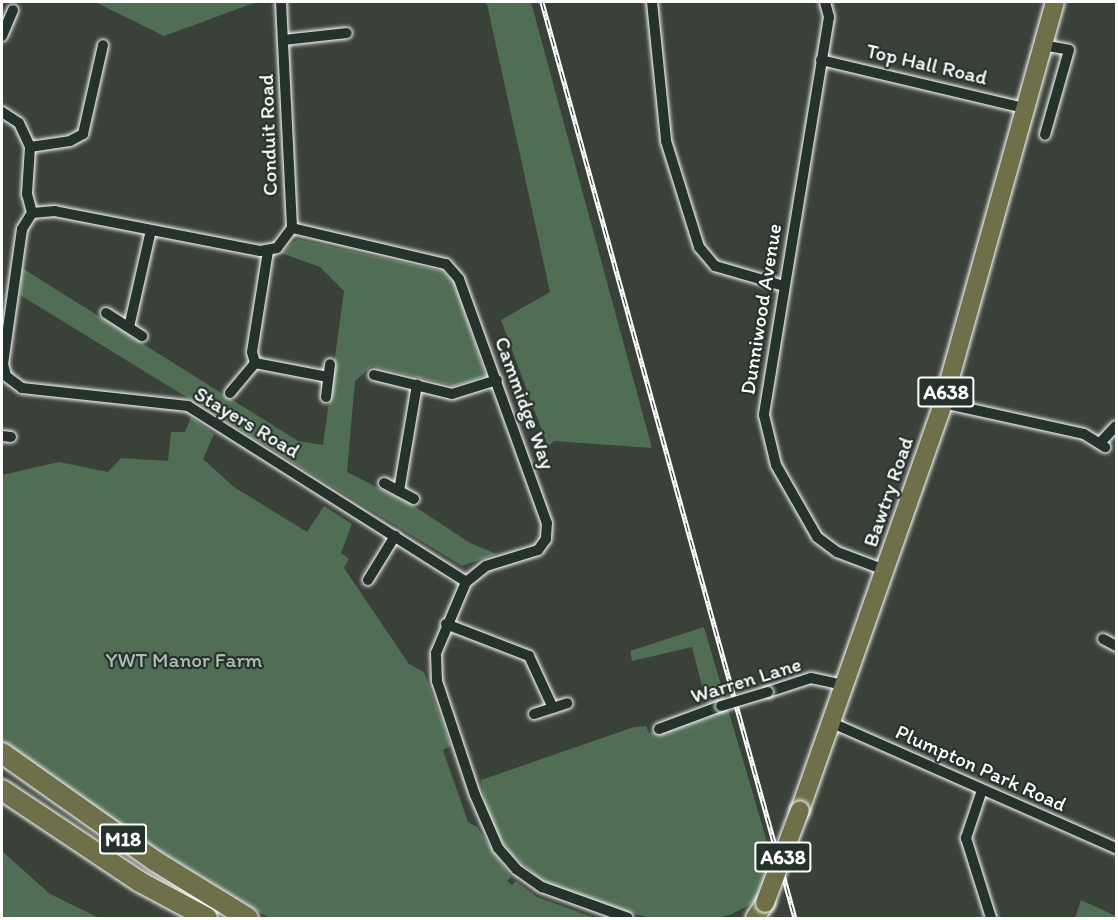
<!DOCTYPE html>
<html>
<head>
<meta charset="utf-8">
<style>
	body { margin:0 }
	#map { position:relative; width:1118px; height:920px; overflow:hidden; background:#3a4138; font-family:Itim,sans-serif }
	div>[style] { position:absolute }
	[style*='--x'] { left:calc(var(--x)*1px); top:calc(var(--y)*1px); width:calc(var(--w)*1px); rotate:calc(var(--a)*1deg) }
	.green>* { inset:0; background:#506d56 }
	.roads { filter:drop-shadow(0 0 2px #fff) drop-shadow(0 0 2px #fff) }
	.minor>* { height:10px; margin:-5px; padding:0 5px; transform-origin:5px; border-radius:5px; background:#26332d }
	.trunk>* { height:18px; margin:-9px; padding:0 9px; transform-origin:9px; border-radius:9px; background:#6f704a }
	.motorway>* { height:20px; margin:-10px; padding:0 10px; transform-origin:10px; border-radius:10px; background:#6f704a }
	.rail>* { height:5px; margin-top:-2.5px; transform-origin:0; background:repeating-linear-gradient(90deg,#26332d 0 9px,#fff 0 18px); box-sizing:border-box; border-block:2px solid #fff }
	.bridges { filter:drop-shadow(0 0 2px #fff) drop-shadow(0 0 2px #fff) }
	.minor-bridge>* { height:10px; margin:-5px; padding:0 5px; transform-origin:5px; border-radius:5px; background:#26332d }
	.trunk-bridge>* { height:18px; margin:-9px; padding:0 9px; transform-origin:9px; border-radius:9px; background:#6f704a }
	span { translate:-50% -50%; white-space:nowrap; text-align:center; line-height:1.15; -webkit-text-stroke:4.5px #26332d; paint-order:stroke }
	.shield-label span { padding:2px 4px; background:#26332d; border:2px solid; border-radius:4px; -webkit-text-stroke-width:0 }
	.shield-label { font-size:20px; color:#fff; font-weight:700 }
	.street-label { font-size:21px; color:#fff }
	.park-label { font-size:21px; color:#b0bdb3 }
	.frame { position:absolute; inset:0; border:3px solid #fff; pointer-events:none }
</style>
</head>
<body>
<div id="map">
	<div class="green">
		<div style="clip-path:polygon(95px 2px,257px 2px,164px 36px)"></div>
		<div style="clip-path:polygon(480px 2px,531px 2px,652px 448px,554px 441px,548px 447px,501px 320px,550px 292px,487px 4px)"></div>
		<div style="clip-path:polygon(297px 239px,441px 271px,454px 282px,486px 376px,454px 386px,372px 366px,355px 381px,347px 472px,414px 506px,470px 543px,497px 554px,462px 566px,20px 295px,22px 268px,298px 441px,323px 445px,344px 291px,320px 267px,281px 253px)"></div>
		<div style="clip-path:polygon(191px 417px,214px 434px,203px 459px,234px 487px,307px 532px,324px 506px,352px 524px,341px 553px,349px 559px,344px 568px,409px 664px,424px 672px,451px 746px,443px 750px,468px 822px,477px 827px,511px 877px,507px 881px,512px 885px,516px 881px,537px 897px,595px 918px,269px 918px,117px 825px,2px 743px,2px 475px,59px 462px,108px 472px,121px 458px,168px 461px,171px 432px,185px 432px)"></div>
		<div style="clip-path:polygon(704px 627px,772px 859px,768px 882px,751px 904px,732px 914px,717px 918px,652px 918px,586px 903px,542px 880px,512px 855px,489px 824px,481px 780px,634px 727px,646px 726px,649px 733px,710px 717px,692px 647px,632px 661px,630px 651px)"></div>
		<div style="clip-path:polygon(2px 851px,50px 894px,99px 918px,2px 918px)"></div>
		<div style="clip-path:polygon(1081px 900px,1116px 916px,1116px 918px,1075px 918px)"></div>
	</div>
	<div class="roads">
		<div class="minor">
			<div style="--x:281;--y:2;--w:226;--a:87.2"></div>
			<div style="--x:652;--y:2;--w:140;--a:84.2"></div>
			<div style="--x:666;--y:141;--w:111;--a:72.7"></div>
			<div style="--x:699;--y:247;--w:25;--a:50"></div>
			<div style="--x:715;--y:266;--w:72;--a:16.2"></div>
			<div style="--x:825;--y:2;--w:16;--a:75"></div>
			<div style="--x:829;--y:17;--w:403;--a:99.3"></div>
			<div style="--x:764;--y:415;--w:51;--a:76.5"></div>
			<div style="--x:776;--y:465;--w:83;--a:60.3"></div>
			<div style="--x:817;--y:537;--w:25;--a:37"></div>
			<div style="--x:837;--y:552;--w:51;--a:20.6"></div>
			<div style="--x:2;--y:36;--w:28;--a:-67"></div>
			<div style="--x:284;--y:40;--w:63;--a:-6.3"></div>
			<div style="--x:1042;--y:45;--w:27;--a:10"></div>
			<div style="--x:1069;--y:50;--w:88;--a:105.8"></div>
			<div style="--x:821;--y:60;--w:209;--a:13.3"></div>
			<div style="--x:2;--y:112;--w:20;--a:33"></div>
			<div style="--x:19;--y:123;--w:26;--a:65"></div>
			<div style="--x:30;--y:147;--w:47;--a:93.7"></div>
			<div style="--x:27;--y:194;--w:20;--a:75"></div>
			<div style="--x:30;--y:147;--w:40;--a:-8.5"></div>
			<div style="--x:70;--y:141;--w:15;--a:-28"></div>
			<div style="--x:83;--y:134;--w:91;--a:-77.3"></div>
			<div style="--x:292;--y:228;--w:158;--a:13.2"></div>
			<div style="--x:446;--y:264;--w:20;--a:49"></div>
			<div style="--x:459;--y:279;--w:259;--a:70.2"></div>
			<div style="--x:547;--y:523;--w:16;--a:94"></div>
			<div style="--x:546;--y:539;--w:14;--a:126"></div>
			<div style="--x:538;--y:550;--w:54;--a:162.9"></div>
			<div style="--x:486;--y:566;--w:26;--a:141"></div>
			<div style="--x:466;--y:582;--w:77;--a:112.9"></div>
			<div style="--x:436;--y:653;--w:28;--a:88"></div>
			<div style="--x:437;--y:681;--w:120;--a:71.6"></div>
			<div style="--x:475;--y:795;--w:58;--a:66.5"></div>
			<div style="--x:498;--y:848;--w:28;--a:49"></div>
			<div style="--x:516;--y:869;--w:32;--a:35"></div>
			<div style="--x:542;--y:887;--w:91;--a:19.8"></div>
			<div style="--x:292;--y:228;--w:25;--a:127"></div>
			<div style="--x:277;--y:248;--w:17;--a:170"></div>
			<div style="--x:260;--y:251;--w:209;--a:-169"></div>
			<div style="--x:55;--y:211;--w:23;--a:175"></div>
			<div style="--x:32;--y:213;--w:19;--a:122"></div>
			<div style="--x:22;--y:229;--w:136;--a:98"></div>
			<div style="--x:3;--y:364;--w:12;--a:76"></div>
			<div style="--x:6;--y:376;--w:20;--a:37"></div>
			<div style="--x:22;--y:388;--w:167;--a:6.2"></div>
			<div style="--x:188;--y:406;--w:329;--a:32.3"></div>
			<div style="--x:268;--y:251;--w:102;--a:99"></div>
			<div style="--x:252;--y:352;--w:11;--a:75"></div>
			<div style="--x:255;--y:363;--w:74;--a:10.9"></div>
			<div style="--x:106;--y:313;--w:43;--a:32.6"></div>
			<div style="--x:129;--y:327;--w:99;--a:-77.2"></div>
			<div style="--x:374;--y:375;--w:80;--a:13.7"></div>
			<div style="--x:452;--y:394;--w:47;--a:-17.3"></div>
			<div style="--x:230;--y:393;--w:39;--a:-50"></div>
			<div style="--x:326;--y:397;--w:33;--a:-83"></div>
			<div style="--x:943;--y:403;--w:144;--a:12.4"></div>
			<div style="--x:1084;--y:434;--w:25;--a:32"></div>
			<div style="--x:2;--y:436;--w:9;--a:6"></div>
			<div style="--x:1100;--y:443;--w:23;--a:-47"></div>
			<div style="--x:384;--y:483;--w:34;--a:28"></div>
			<div style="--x:399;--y:491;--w:108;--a:-80.4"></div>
			<div style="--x:368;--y:580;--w:52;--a:-58.5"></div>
			<div style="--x:446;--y:624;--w:89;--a:21.1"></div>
			<div style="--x:529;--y:656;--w:57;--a:65.2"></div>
			<div style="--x:1103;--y:639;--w:15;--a:28"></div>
			<div style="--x:768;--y:692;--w:45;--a:-18"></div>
			<div style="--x:811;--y:678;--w:35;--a:12"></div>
			<div style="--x:534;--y:714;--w:35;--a:-18"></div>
			<div style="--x:830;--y:722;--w:313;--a:23.8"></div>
			<div style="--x:659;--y:729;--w:66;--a:-20.4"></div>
			<div style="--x:982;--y:790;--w:51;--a:108.4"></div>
			<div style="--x:966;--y:838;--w:84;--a:72.6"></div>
		</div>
		<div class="trunk">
			<div style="--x:800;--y:810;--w:431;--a:-70.6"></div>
			<div style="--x:943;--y:403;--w:416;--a:-74.4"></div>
			<div style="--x:755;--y:918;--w:18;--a:-56"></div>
		</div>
		<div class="motorway">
			<div style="--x:2;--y:753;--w:187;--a:35.2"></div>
			<div style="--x:155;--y:861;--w:109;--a:31.5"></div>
			<div style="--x:2;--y:790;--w:166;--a:33.7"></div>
			<div style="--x:140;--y:882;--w:76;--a:28.2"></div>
		</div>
	</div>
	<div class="rail">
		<div style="--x:542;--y:2;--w:950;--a:74.56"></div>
	</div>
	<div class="bridges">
		<div class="minor-bridge">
			<div style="--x:721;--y:706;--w:49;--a:-16.6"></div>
		</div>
		<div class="trunk-bridge">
			<div style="--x:765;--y:903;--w:99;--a:-69.4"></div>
		</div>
	</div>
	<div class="shield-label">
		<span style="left:946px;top:392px">A638</span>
		<span style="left:123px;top:839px">M18</span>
		<span style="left:783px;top:857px">A638</span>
	</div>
	<div class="street-label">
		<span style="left:927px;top:64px;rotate:13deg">Top Hall Road</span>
		<span style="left:268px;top:135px;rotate:-92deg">Conduit Road</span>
		<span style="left:761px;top:309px;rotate:-81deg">Dunniwood Avenue</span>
		<span style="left:525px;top:403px;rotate:70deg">Cammidge Way</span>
		<span style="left:247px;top:422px;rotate:31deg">Stayers Road</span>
		<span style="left:888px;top:492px;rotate:-71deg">Bawtry Road</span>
		<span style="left:746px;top:680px;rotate:-17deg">Warren Lane</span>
		<span style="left:981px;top:768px;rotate:24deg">Plumpton Park Road</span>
	</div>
	<div class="park-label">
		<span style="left:184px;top:660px">YWT Manor Farm</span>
	</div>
	<div class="frame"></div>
</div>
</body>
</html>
